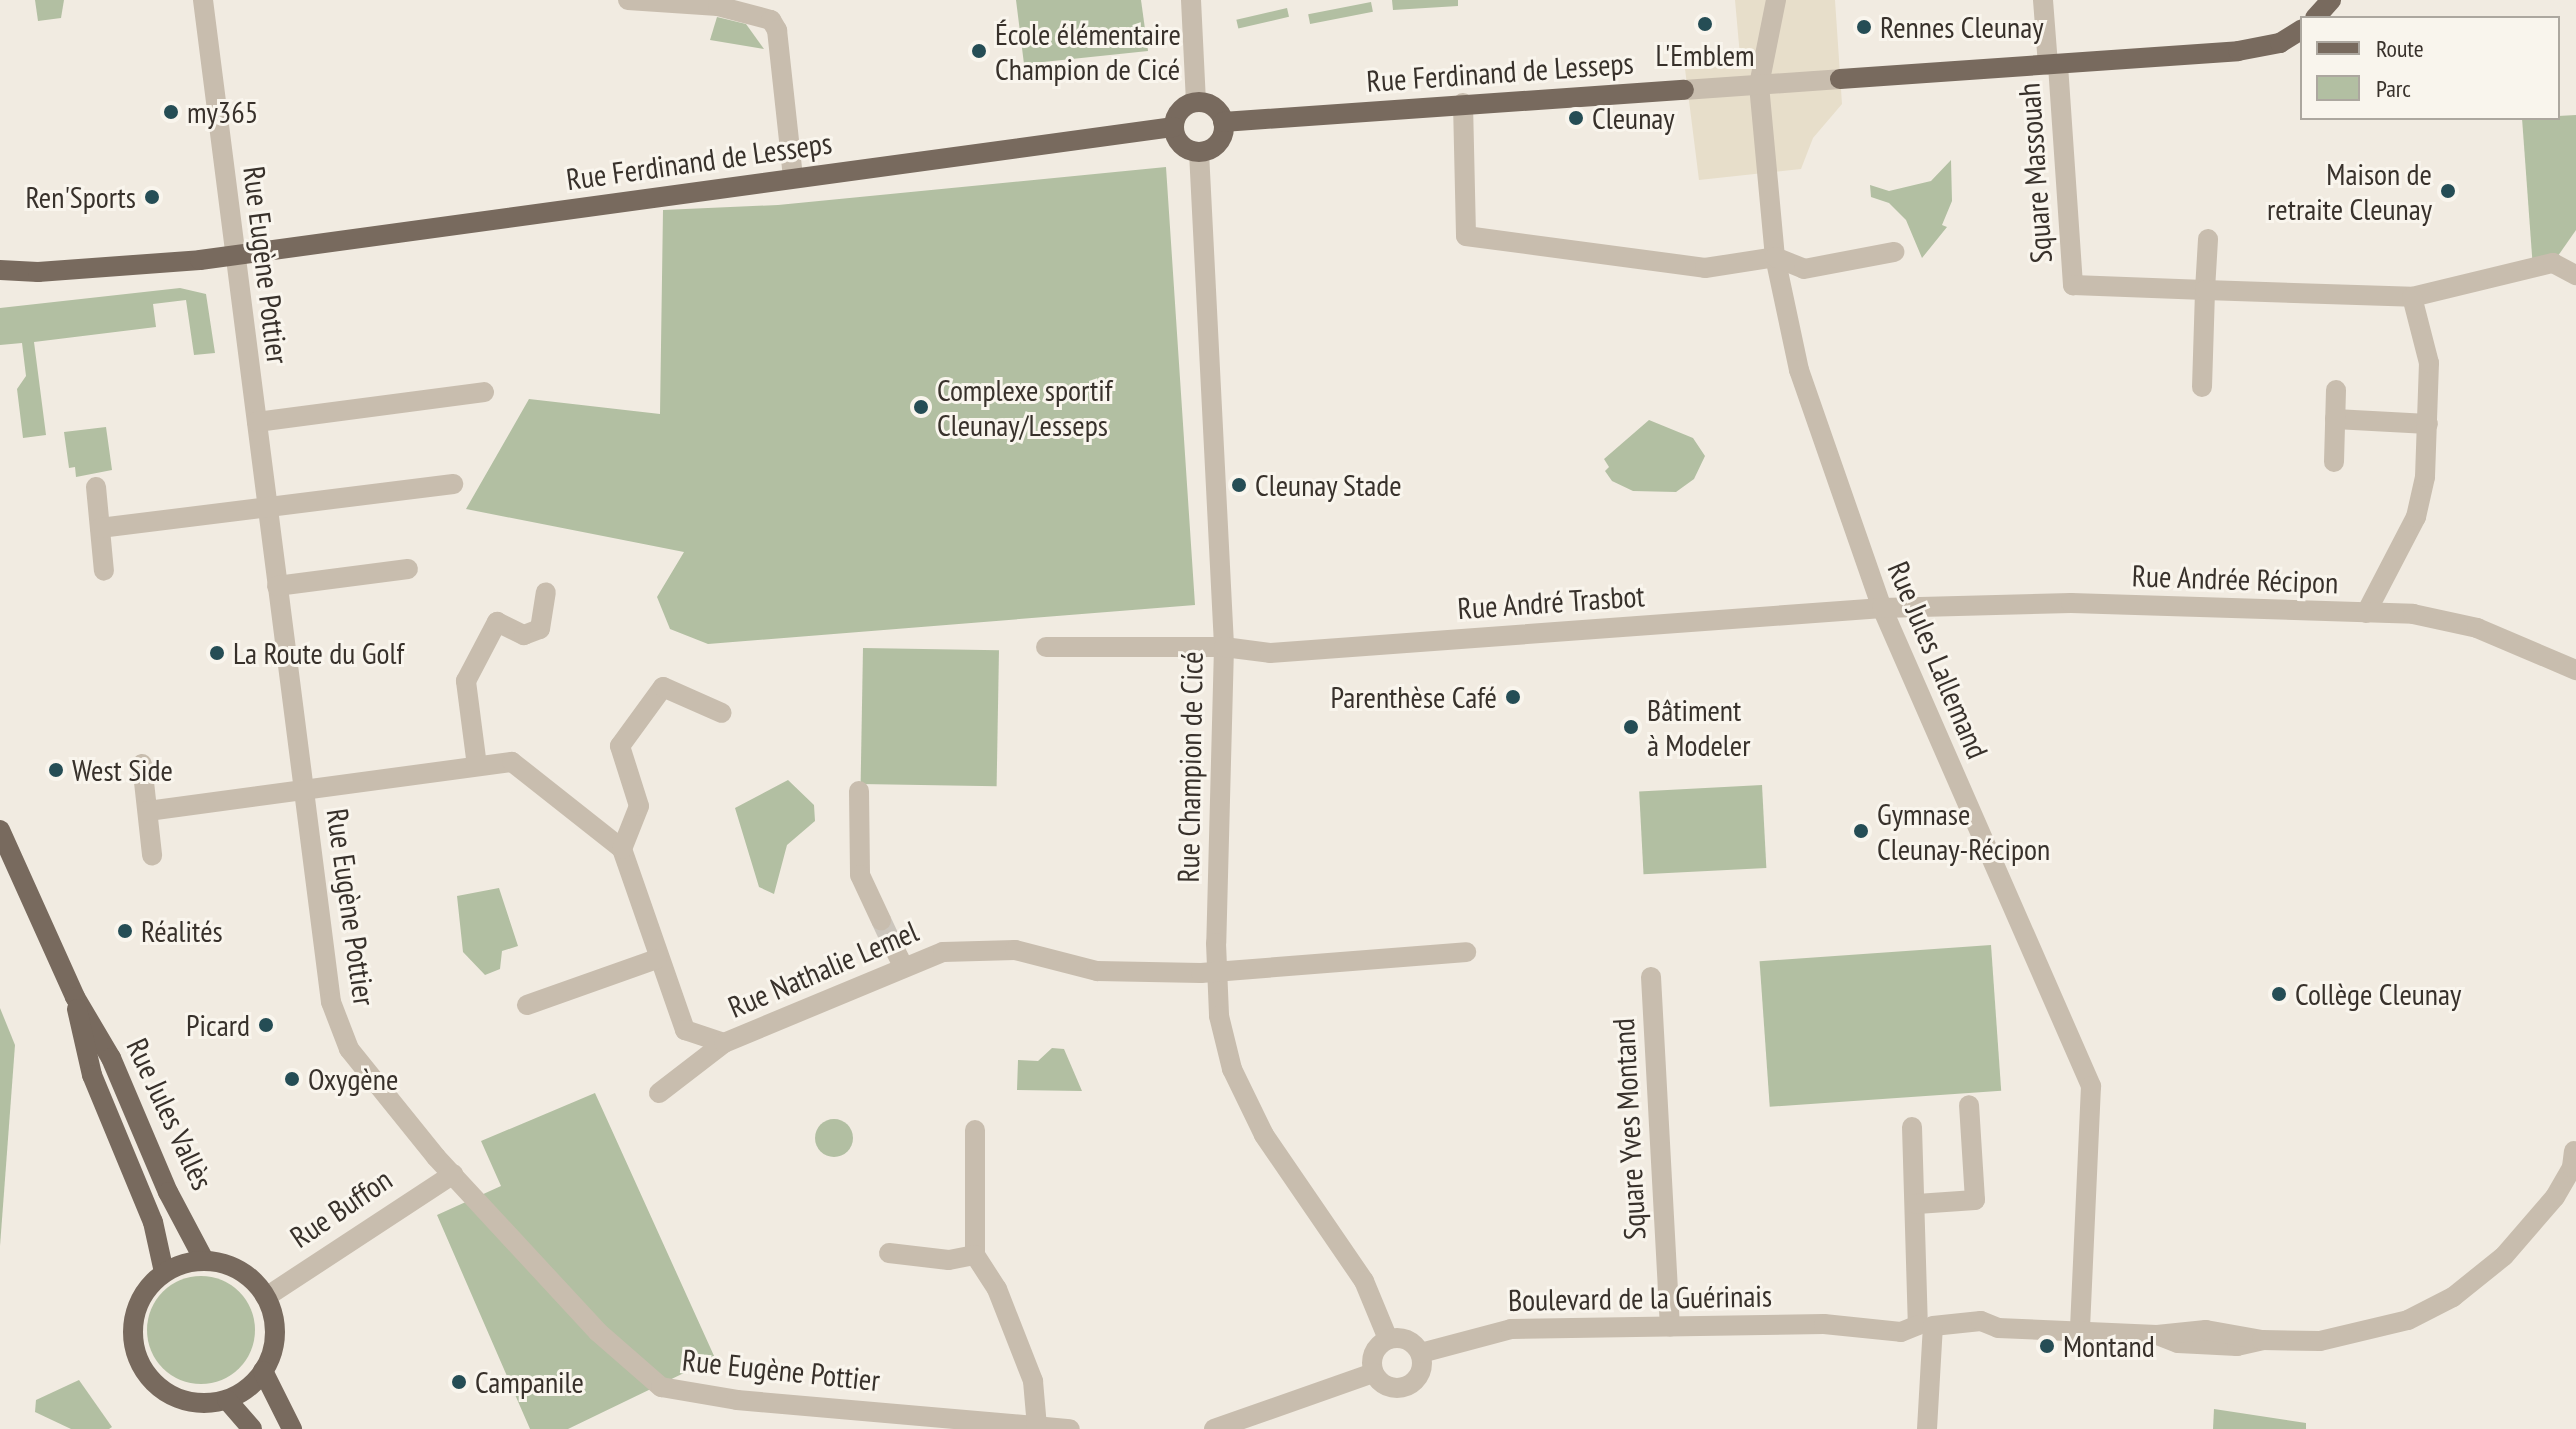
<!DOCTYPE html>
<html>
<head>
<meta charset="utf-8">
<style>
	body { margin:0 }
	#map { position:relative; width:2576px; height:1429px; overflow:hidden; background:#f1ebe1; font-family:"PT Sans Narrow",sans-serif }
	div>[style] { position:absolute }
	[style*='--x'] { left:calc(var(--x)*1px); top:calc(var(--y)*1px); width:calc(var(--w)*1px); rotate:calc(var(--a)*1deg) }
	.green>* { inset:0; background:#b2bfa2; transform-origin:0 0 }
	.round { border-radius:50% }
	.plaza>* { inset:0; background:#e7deca }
	.minor-tunnel>* { height:20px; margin-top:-10px; transform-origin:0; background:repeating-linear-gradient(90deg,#ccc6bd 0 20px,transparent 0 30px) }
	.minor>* { height:20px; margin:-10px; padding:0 10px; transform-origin:10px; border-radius:10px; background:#c8bdae }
	.minor>.ring { margin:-10px; padding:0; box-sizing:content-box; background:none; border:20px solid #c8bdae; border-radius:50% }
	.major>* { height:20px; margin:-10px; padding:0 10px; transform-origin:10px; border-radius:10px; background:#786a5e }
	.major>.ring { margin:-10px; padding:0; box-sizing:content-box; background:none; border:20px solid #786a5e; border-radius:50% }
	.dots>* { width:22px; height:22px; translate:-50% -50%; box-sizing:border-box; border:4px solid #f9f5ed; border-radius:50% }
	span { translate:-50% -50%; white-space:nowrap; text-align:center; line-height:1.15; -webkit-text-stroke:6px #f9f5ed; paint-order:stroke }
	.poi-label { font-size:30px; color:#38312b }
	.left { translate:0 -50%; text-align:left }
	.right { translate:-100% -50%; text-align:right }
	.street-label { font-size:30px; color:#38312b }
	.legend { position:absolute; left:2300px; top:16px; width:260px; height:104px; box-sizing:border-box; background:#f9f5ed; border:2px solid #aca79f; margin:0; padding:10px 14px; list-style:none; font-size:24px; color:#38312b }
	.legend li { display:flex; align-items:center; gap:16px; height:40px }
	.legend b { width:40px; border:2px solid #aca79f }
</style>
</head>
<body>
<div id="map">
	<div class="green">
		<div style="clip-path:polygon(35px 0,64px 0,61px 18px,38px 21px)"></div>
		<div style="clip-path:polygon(1016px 0,1141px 0,1148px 51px,1024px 64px)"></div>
		<div style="clip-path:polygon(1392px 0,1458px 0,1458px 6px,1393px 10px)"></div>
		<div style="left:1371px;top:2px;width:10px;height:64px;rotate:79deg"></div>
		<div style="left:1287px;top:8px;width:9px;height:52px;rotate:77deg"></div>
		<div style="clip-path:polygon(717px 17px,746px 24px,764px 49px,710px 40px)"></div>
		<div style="clip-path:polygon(2576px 115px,2576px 230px,2553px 263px,2533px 269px,2522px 118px)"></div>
		<div style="clip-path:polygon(1951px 160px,1952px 201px,1942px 225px,1947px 227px,1922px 258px,1906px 220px,1889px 203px,1871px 197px,1870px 185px,1889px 191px,1931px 181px)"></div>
		<div style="clip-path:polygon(1166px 167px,1195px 605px,708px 644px,670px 629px,657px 597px,684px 552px,466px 509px,529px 399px,660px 414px,663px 210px,778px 205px)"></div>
		<div style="clip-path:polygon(180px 288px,206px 294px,215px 353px,194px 355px,186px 300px,153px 304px,156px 327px,34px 342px,46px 435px,23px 438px,17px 389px,26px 376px,22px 343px,0 345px,0 308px)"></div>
		<div style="clip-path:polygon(1649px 420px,1693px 438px,1705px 456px,1694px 479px,1676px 492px,1633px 491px,1612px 481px,1605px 471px,1609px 467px,1604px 459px)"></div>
		<div style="clip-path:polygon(106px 427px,112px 470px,76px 477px,75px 467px,69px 468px,64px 432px)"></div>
		<div style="left:863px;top:648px;width:136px;height:136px;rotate:1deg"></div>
		<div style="clip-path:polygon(788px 780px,814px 805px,815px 821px,787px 845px,774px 894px,759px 887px,735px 808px)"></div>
		<div style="left:1762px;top:785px;width:83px;height:123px;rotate:87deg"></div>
		<div style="clip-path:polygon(499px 888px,518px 946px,502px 951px,500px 969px,485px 975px,463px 952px,457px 896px)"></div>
		<div style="left:1991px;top:945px;width:146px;height:232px;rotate:86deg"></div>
		<div style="clip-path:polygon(0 1008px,15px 1045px,0 1246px)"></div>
		<div style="clip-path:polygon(1052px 1048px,1064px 1049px,1082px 1091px,1017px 1090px,1018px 1060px,1038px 1061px)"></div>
		<div style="clip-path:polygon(595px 1093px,715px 1358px,568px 1429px,530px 1429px,437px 1215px,501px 1186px,481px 1141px)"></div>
		<div class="round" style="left:815px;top:1119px;width:38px;height:38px"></div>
		<div class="round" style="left:147px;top:1276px;width:108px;height:108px"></div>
		<div style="clip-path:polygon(79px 1380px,112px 1427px,109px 1429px,71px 1429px,35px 1412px,36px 1400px)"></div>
		<div style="clip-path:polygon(2214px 1409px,2306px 1423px,2306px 1429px,2213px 1429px)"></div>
	</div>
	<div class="plaza">
		<div style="clip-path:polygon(1735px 0,1835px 0,1842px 104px,1813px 138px,1801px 169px,1699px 180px,1684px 61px,1740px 56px)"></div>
	</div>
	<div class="minor-tunnel">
		<div style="--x:881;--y:920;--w:31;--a:65"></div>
	</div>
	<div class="minor">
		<div style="--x:203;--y:0;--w:1010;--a:82.72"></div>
		<div style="--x:331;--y:1002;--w:50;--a:69"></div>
		<div style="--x:349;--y:1049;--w:139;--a:51.1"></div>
		<div style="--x:436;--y:1157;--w:238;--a:47.2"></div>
		<div style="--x:598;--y:1332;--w:84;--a:41.1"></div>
		<div style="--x:661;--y:1387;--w:77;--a:9.7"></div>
		<div style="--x:737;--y:1400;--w:334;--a:5"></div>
		<div style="--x:628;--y:0;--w:90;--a:3.8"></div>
		<div style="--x:718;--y:6;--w:55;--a:14.8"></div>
		<div style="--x:771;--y:20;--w:12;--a:59"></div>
		<div style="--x:777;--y:30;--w:149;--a:83.8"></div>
		<div style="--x:1191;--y:0;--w:102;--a:87.2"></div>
		<div style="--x:1776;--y:0;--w:87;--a:101.3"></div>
		<div style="--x:1759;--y:85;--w:173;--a:84.7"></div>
		<div style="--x:1775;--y:257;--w:116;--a:78"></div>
		<div style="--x:1799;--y:370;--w:252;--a:70.8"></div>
		<div style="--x:1882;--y:608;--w:522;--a:66.38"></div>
		<div style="--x:2091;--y:1086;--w:245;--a:92.6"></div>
		<div style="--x:2043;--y:0;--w:65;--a:85.6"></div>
		<div style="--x:2058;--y:65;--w:221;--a:86.1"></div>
		<div style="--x:2073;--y:285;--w:132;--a:2.2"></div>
		<div style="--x:2205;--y:290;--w:51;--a:-86.6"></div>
		<div style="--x:1684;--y:90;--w:156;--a:-4"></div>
		<div style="--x:1463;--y:103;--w:133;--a:88.7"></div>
		<div style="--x:1466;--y:236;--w:241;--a:7.6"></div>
		<div style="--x:1705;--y:268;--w:71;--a:-8.9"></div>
		<div style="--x:1775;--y:257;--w:31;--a:22"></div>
		<div style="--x:1804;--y:269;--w:92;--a:-10.7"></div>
		<div style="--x:1199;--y:152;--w:496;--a:87.1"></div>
		<div style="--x:1224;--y:647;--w:296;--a:91.5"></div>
		<div style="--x:1216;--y:943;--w:73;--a:87.6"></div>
		<div style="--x:1219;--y:1016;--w:55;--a:76.2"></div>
		<div style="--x:1232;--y:1069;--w:73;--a:64.1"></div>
		<div style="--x:1264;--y:1135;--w:177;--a:55.6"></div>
		<div style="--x:1364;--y:1281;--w:63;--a:67.5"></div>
		<div style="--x:2202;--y:387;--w:97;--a:-88.2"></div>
		<div style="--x:2205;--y:290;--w:207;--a:1.9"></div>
		<div style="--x:2412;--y:297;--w:145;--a:-13.6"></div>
		<div style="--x:2553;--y:263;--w:26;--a:28"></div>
		<div style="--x:2335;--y:419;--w:93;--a:3.1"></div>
		<div style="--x:257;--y:422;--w:229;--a:-7.5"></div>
		<div style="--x:2334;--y:462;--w:72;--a:-88.4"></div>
		<div style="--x:96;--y:487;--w:84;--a:84.6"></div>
		<div style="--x:100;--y:528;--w:356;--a:-7.1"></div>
		<div style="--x:277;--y:586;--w:132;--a:-7.4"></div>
		<div style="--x:2366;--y:613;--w:108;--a:-62.5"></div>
		<div style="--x:2416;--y:517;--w:41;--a:-77.3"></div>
		<div style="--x:2425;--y:477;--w:114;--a:-88"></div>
		<div style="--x:2429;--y:363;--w:68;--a:-104.4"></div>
		<div style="--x:1046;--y:647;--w:178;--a:0"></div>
		<div style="--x:1224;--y:647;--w:46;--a:7.4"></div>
		<div style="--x:1270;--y:653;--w:614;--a:-4.21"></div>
		<div style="--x:1882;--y:608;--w:189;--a:-1.5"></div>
		<div style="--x:2071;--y:603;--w:342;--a:1.8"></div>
		<div style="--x:2413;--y:614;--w:66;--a:12.3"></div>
		<div style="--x:2477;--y:628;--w:108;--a:23"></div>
		<div style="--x:142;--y:764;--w:92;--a:83.7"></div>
		<div style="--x:477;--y:766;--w:86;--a:-97.4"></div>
		<div style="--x:466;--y:681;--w:67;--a:-62.3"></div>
		<div style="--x:497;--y:622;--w:30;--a:26"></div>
		<div style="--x:524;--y:635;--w:17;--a:-21"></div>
		<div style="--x:540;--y:629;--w:37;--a:-81"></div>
		<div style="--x:859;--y:791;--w:84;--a:89.3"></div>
		<div style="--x:860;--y:875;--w:50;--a:65"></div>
		<div style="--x:148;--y:811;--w:367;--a:-7.7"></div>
		<div style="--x:512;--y:762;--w:140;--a:38.3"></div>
		<div style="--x:622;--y:849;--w:192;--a:70.8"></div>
		<div style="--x:685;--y:1030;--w:41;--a:18.4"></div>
		<div style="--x:622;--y:849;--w:46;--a:-68.4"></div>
		<div style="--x:639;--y:806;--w:63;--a:-107.6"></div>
		<div style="--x:620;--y:746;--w:73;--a:-53.9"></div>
		<div style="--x:663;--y:687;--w:64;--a:23.8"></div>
		<div style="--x:894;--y:948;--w:22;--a:63"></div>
		<div style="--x:1651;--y:977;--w:350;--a:86.9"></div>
		<div style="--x:527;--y:1005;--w:138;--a:-19.5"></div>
		<div style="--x:659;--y:1093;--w:82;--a:-37.6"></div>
		<div style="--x:724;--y:1043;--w:237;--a:-22.6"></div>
		<div style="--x:943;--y:952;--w:72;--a:-1.6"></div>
		<div style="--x:1015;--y:950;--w:85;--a:14.4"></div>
		<div style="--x:1097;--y:971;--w:104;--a:1.1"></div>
		<div style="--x:1201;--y:973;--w:266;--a:-4.5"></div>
		<div style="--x:1912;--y:1127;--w:198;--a:88.3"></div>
		<div style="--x:975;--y:1130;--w:125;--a:90"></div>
		<div style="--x:975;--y:1255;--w:40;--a:57.1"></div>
		<div style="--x:997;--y:1289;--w:99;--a:68.6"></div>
		<div style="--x:1033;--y:1381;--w:46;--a:85"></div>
		<div style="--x:1917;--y:1204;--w:58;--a:-3.9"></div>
		<div style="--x:1975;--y:1200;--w:95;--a:-93.6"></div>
		<div style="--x:889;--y:1253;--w:60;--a:6.7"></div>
		<div style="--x:949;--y:1260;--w:26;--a:-11"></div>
		<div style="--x:266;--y:1297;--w:224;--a:-33.3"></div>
		<div style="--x:1933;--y:1326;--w:48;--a:-5.9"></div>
		<div style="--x:1981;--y:1321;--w:18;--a:22"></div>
		<div style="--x:1998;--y:1328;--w:159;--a:2.5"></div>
		<div style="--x:2157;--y:1335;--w:22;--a:21"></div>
		<div style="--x:2178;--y:1343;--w:59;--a:2.9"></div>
		<div style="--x:2237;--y:1346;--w:26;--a:-13"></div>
		<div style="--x:2157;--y:1335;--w:49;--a:-5.8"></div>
		<div style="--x:2206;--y:1330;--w:57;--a:10.1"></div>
		<div style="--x:2262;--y:1340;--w:58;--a:1"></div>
		<div style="--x:2320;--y:1341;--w:90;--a:-13.4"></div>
		<div style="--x:2408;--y:1320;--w:51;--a:-27.1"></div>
		<div style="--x:2453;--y:1297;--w:65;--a:-38.8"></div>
		<div style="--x:2504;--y:1256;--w:78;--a:-49.2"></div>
		<div style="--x:2555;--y:1197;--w:34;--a:-60"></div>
		<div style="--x:2572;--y:1167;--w:16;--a:-83"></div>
		<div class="ring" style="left:1372px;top:1338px;width:30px;height:30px"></div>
		<div style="--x:1421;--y:1353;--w:93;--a:-14.9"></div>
		<div style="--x:1511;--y:1329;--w:313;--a:-0.9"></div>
		<div style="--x:1824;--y:1324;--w:77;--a:5.9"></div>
		<div style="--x:1901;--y:1332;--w:18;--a:-22"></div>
		<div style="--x:1214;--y:1429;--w:169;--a:-19.4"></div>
		<div style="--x:1927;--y:1429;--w:103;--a:-86.7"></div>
	</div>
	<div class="major">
		<div style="--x:2315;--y:18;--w:24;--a:-48"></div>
		<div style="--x:1840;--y:79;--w:399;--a:-4"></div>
		<div style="--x:2238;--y:51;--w:43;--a:-10.8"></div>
		<div style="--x:2280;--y:43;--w:26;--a:-32"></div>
		<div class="ring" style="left:1174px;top:102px;width:30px;height:30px"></div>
		<div style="--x:1223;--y:122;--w:462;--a:-4"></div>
		<div style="--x:0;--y:270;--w:38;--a:3"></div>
		<div style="--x:38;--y:272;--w:162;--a:-4.2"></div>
		<div style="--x:200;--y:260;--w:983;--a:-7.78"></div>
		<div style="--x:0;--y:830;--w:183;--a:65.8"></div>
		<div style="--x:75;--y:997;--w:71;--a:59.5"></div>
		<div style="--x:111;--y:1058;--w:146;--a:67"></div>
		<div style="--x:168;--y:1192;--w:77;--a:62.1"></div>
		<div style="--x:77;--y:1009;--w:68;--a:77.2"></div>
		<div style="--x:92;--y:1075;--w:159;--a:67.5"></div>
		<div style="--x:153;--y:1222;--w:51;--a:77.6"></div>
		<div class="ring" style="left:133px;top:1261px;width:122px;height:122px"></div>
		<div style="--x:263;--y:1371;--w:65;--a:63.4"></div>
		<div style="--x:227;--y:1400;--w:38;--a:49"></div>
	</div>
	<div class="dots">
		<div style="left:1705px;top:24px;background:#254d55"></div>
		<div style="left:1864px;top:27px;background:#254d55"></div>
		<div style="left:979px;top:51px;background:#254d55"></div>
		<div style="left:171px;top:112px;background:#254d55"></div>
		<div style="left:1576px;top:118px;background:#254d55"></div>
		<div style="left:2448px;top:191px;background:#254d55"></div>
		<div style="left:152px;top:197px;background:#254d55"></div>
		<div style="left:921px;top:407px;background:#254d55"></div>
		<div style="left:1239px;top:485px;background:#254d55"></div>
		<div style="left:217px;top:653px;background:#254d55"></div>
		<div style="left:1513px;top:697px;background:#254d55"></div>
		<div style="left:1631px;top:727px;background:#254d55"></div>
		<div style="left:56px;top:770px;background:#254d55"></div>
		<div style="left:1861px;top:831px;background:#254d55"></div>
		<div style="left:125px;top:931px;background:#254d55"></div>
		<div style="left:2279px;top:994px;background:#254d55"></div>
		<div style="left:266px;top:1025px;background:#254d55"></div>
		<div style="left:292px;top:1079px;background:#254d55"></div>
		<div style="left:2047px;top:1346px;background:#254d55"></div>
		<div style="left:459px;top:1382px;background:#254d55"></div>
	</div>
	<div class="poi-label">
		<span class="left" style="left:1880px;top:27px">Rennes Cleunay</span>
		<span class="left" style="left:995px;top:51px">École élémentaire<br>Champion de Cicé</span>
		<span style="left:1705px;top:55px">L'Emblem</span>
		<span class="left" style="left:187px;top:112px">my365</span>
		<span class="left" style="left:1592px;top:118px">Cleunay</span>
		<span class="right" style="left:2432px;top:191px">Maison de<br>retraite Cleunay</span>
		<span class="right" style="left:136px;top:197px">Ren'Sports</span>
		<span class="left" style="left:937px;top:407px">Complexe sportif<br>Cleunay/Lesseps</span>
		<span class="left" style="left:1255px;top:485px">Cleunay Stade</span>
		<span class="left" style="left:233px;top:653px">La Route du Golf</span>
		<span class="right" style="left:1497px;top:697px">Parenthèse Café</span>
		<span class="left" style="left:1647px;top:727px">Bâtiment<br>à Modeler</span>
		<span class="left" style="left:72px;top:770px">West Side</span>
		<span class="left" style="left:1877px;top:831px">Gymnase<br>Cleunay-Récipon</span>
		<span class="left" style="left:141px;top:931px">Réalités</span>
		<span class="left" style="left:2295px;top:994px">Collège Cleunay</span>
		<span class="right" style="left:250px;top:1025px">Picard</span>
		<span class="left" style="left:308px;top:1079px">Oxygène</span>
		<span class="left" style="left:2063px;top:1346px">Montand</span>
		<span class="left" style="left:475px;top:1382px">Campanile</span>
	</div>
	<div class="street-label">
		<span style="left:1500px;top:72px;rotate:-4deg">Rue Ferdinand de Lesseps</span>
		<span style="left:699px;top:161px;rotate:-8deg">Rue Ferdinand de Lesseps</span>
		<span style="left:2035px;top:173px;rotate:-94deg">Square Massouah</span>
		<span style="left:266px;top:265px;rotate:83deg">Rue Eugène Pottier</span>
		<span style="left:2235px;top:579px;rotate:2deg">Rue Andrée Récipon</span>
		<span style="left:1551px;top:602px;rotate:-4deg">Rue André Trasbot</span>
		<span style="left:1938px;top:660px;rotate:67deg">Rue Jules Lallemand</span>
		<span style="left:1190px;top:767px;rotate:-89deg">Rue Champion de Cicé</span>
		<span style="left:351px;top:907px;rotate:82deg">Rue Eugène Pottier</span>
		<span style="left:823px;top:969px;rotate:-23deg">Rue Nathalie Lemel</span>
		<span style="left:170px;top:1114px;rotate:65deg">Rue Jules Vallès</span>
		<span style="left:1629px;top:1129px;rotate:-93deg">Square Yves Montand</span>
		<span style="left:341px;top:1208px;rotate:-34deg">Rue Buffon</span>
		<span style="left:1640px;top:1298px;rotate:-1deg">Boulevard de la Guérinais</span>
		<span style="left:781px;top:1370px;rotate:6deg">Rue Eugène Pottier</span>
	</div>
	<ul class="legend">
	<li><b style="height:10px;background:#786a5e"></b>Route</li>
	<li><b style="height:22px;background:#b2bfa2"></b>Parc</li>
	</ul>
</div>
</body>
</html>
